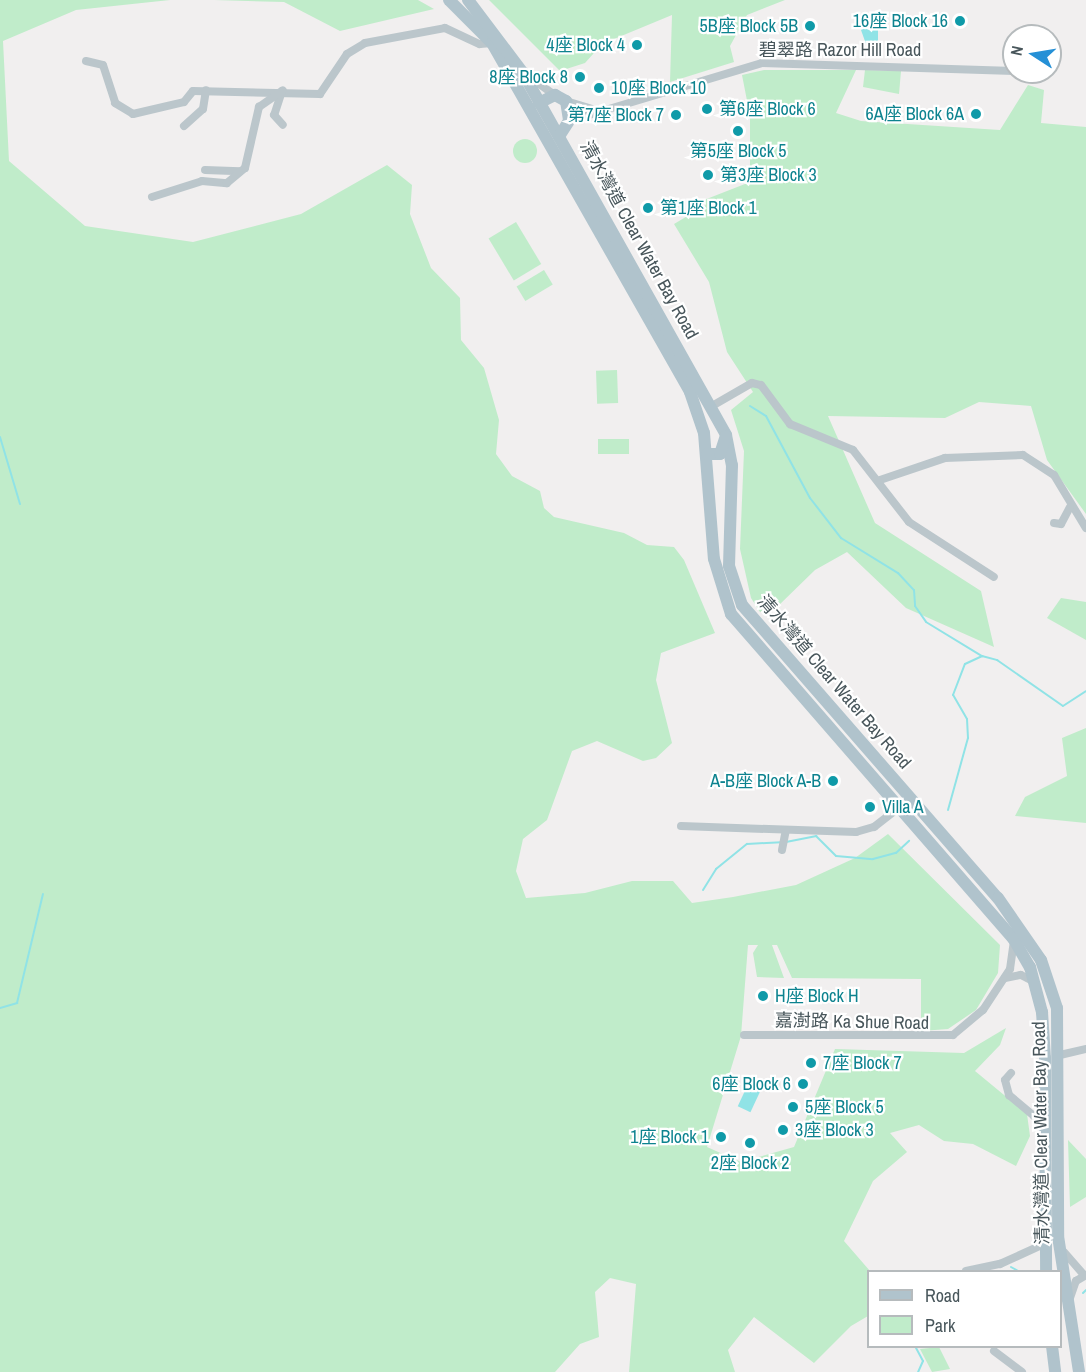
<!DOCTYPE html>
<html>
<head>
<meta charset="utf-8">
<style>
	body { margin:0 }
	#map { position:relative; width:1086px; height:1372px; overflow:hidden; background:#f1efef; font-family:"Archivo Narrow","Noto Sans TC",sans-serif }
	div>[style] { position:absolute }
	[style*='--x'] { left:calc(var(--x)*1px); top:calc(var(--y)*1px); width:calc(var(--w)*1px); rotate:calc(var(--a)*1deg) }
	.green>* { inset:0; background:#c0ecca; transform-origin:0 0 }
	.round { border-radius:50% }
	.water>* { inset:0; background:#90e3e6; transform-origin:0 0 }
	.stream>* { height:2px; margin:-1px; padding:0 1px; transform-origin:1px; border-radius:1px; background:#90e3e6 }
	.minor>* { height:8px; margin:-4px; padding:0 4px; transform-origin:4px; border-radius:4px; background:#bbc6cb }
	.primary>* { height:12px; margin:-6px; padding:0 6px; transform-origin:6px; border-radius:6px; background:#b0c3cc }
	.dots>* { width:16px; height:16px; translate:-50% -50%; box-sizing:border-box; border:3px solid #fff; border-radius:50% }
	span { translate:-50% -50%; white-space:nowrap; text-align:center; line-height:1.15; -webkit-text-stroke:4.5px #fff; paint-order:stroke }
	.culture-label { font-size:18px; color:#0d838f }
	.right { translate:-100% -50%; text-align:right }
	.left { translate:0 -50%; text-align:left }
	.street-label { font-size:18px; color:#48565b }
	.legend { position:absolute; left:867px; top:1270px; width:195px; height:78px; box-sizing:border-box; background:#fff; border:2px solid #b6bbbd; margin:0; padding:8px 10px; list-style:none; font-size:18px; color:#48565b }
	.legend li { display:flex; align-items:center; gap:12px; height:30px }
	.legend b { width:30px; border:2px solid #b6bbbd }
	.north { position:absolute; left:1002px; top:24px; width:60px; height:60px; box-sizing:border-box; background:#fff; border:2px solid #b6bbbd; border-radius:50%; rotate:282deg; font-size:16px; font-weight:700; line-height:24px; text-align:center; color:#48565b }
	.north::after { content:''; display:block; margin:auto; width:21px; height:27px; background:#2590d6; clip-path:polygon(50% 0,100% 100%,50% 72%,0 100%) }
</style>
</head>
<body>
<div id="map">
	<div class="green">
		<div style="clip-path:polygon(0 0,170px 0,76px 10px,3px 41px,9px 161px,85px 226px,193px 242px,301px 214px,387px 165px,412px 185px,410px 214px,431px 268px,460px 298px,461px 340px,484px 368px,499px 420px,496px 454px,512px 476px,540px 491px,544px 508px,554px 517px,624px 533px,647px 545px,674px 547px,684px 560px,715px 633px,661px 653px,656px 680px,672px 743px,656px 758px,643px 761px,597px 741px,572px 751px,547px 820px,523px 839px,516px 871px,526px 898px,585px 893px,632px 881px,673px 881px,692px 903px,733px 897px,796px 885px,855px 858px,888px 834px,1000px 945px,998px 973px,976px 1010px,948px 1029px,921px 1031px,921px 979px,792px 978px,777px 945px,772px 945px,784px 978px,757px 977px,753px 953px,758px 945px,748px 945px,741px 1036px,707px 1147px,741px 1162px,794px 1147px,835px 1049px,964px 1053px,1006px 1028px,1000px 1045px,975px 1071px,1027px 1114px,1030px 1136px,1016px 1166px,973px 1144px,944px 1141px,919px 1125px,890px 1133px,907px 1152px,873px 1181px,844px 1241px,870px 1271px,868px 1316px,851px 1326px,814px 1363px,754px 1317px,728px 1350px,735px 1372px,629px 1372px,636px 1284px,610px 1278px,595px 1292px,599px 1337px,580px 1344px,555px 1372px,0 1372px)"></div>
		<div style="clip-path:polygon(214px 0,418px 0,434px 9px,340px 31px,284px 2px)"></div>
		<div style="clip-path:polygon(489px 0,785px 0,747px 15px,730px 46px,734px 62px,670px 82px,672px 15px,602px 44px,585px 63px,560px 71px)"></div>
		<div style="clip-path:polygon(764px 70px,856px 70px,836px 113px,861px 121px,1000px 130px,1028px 85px,1044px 90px,1041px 123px,1086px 127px,1086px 514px,1047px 460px,1031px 406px,979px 402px,945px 418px,828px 416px,875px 523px,981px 591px,994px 647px,906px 608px,847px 552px,815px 570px,776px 608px,760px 612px,751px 598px,740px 549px,744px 451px,731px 410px,753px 392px,727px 352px,709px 282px,674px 224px,706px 205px,704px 200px,750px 182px,750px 116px,742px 75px)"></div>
		<div style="clip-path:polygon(865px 70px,901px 71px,899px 94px,863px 87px)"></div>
		<div class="round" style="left:513px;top:139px;width:24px;height:24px"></div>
		<div style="left:516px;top:222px;width:49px;height:32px;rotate:59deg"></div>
		<div style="left:544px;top:270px;width:17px;height:32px;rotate:59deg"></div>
		<div style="left:617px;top:370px;width:33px;height:21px;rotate:88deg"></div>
		<div style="left:598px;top:439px;width:31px;height:15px"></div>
		<div style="clip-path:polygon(1061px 598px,1086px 602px,1086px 640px,1047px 618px)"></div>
		<div style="clip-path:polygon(1086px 728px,1086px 823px,1015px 816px,1025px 797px,1067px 776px,1062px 738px)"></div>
		<div style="clip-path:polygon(1068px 1140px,1086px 1159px,1086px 1197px,1070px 1207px)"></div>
		<div style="clip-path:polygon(939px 1347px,950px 1369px,932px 1372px,920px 1349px)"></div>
	</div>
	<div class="water">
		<div style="clip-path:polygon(867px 25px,878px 26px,878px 52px,869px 51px,866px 44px,861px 30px)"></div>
		<div style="left:750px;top:1080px;width:14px;height:29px;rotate:25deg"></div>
	</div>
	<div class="stream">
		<div style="--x:750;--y:406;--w:19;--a:32"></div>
		<div style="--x:766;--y:416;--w:93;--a:61.8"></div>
		<div style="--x:810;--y:498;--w:51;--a:52.2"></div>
		<div style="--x:841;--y:538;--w:67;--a:31.6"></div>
		<div style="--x:898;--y:573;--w:23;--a:47"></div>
		<div style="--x:914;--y:590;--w:16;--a:86"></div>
		<div style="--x:915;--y:606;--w:19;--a:55"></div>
		<div style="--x:926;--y:622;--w:66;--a:31.3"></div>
		<div style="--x:0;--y:437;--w:70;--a:73.4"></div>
		<div style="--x:948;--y:810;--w:75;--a:-74.5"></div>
		<div style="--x:968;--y:738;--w:19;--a:-93"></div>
		<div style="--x:967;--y:719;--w:28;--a:-120"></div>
		<div style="--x:953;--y:695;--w:33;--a:-69"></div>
		<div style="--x:965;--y:664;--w:19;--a:-25"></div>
		<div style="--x:982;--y:656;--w:16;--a:15"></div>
		<div style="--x:997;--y:660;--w:80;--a:34.9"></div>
		<div style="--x:1063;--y:706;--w:27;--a:-33"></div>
		<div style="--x:786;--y:842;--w:31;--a:-11"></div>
		<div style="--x:816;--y:836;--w:28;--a:45"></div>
		<div style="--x:836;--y:856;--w:37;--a:5"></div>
		<div style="--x:873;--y:859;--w:24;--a:-15"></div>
		<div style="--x:896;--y:853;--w:18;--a:-43"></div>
		<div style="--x:703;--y:890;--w:25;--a:-58"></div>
		<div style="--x:716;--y:869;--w:40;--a:-39"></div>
		<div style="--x:747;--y:844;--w:34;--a:-3"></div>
		<div style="--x:0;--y:1008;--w:18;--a:-16"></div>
		<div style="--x:17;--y:1003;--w:112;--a:-76.6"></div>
		<div style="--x:1011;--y:1267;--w:10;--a:29"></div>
		<div style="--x:1083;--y:1293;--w:4;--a:-45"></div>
		<div style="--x:915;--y:1346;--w:17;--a:62"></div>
		<div style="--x:923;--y:1361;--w:12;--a:114"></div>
	</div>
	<div class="minor">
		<div style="--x:86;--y:61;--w:17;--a:13"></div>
		<div style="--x:103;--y:65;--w:40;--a:72"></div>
		<div style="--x:115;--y:103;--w:21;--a:31"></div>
		<div style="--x:133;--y:114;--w:52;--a:-13.2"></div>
		<div style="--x:184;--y:102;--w:14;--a:-51"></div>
		<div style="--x:193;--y:91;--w:127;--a:1.4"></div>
		<div style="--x:320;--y:94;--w:48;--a:-56"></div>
		<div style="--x:347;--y:54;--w:21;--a:-31"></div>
		<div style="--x:365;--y:43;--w:81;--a:-10.6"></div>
		<div style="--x:445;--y:28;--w:38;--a:25"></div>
		<div style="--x:480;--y:44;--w:12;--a:-5"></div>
		<div style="--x:527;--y:75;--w:34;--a:36"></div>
		<div style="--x:282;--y:91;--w:25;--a:108"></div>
		<div style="--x:274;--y:115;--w:13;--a:48"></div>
		<div style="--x:566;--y:101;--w:31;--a:17"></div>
		<div style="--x:569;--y:121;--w:202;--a:-16.7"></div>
		<div style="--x:762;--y:63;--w:252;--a:1.8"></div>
		<div style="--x:184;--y:126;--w:25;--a:-42"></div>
		<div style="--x:203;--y:109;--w:19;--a:-81"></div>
		<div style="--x:205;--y:170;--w:35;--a:2"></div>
		<div style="--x:152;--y:197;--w:52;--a:-17.7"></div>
		<div style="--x:202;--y:181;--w:25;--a:5"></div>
		<div style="--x:227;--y:183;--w:23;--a:-40"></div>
		<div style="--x:245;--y:168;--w:63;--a:-77.1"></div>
		<div style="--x:259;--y:107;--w:29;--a:-35"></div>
		<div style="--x:712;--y:406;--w:46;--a:-29.9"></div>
		<div style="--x:752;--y:383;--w:9;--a:13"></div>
		<div style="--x:761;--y:385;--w:49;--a:53.4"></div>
		<div style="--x:790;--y:424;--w:68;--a:22.4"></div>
		<div style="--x:853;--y:450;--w:91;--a:52.1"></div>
		<div style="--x:909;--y:522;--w:101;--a:32.9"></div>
		<div style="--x:880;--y:480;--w:69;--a:-18.7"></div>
		<div style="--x:945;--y:458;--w:78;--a:-2.2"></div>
		<div style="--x:1023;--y:455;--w:37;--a:33"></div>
		<div style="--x:1054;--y:475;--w:62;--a:58.9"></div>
		<div style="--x:1054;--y:523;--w:7;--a:8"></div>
		<div style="--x:1061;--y:524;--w:19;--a:-62"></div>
		<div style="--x:681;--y:826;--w:175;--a:2"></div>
		<div style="--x:856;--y:832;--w:19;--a:-16"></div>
		<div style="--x:874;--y:827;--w:34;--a:-38"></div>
		<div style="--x:782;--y:850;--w:20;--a:-79"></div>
		<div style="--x:1005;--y:978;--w:16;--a:-11"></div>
		<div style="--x:1021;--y:975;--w:13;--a:27"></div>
		<div style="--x:744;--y:1035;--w:209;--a:0"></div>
		<div style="--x:953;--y:1035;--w:39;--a:-40"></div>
		<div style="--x:983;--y:1010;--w:49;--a:-56.6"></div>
		<div style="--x:1010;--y:969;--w:27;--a:-82"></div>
		<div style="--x:1060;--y:1055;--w:27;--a:-13"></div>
		<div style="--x:1011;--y:1073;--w:9;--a:131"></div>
		<div style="--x:1005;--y:1080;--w:16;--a:75"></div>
		<div style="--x:1009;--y:1095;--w:33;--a:40"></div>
		<div style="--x:1034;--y:1116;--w:11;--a:-10"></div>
		<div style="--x:1064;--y:1252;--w:30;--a:49"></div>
		<div style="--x:966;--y:1271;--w:35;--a:-12"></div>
		<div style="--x:1000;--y:1264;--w:48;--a:-24.4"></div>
		<div style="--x:1070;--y:1298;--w:18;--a:-71"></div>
		<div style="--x:1076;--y:1281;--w:12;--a:-31"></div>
		<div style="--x:994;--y:1351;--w:35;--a:37"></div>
	</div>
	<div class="primary">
		<div style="--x:449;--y:0;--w:61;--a:45"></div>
		<div style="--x:492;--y:43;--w:401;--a:60.4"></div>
		<div style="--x:690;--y:392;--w:43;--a:71.1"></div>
		<div style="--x:704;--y:433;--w:126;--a:85.5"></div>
		<div style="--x:714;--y:559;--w:58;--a:72.8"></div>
		<div style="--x:731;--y:614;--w:430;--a:49"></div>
		<div style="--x:1013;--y:938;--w:34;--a:60"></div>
		<div style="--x:1030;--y:967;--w:47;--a:75.1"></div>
		<div style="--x:1042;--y:1012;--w:46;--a:86.3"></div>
		<div style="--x:1045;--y:1058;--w:214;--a:89.7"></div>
		<div style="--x:468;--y:0;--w:91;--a:53"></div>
		<div style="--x:523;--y:73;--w:415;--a:60.7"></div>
		<div style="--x:726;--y:435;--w:31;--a:79"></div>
		<div style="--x:732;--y:465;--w:101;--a:91.7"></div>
		<div style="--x:729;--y:566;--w:41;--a:71.6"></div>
		<div style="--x:742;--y:605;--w:389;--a:48.9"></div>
		<div style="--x:998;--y:898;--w:75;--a:55.3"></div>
		<div style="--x:1041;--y:960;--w:51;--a:71.6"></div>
		<div style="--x:1057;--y:1008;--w:228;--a:89.7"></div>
		<div style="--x:1058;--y:1236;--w:138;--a:81.2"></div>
		<div style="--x:539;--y:103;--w:18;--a:-27"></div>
		<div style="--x:555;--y:95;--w:13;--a:29"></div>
		<div style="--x:566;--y:101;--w:20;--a:81"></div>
		<div style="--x:569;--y:121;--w:17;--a:123"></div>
		<div style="--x:707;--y:454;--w:13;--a:0"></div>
		<div style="--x:720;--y:454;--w:19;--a:-72"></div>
		<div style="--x:1052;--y:1346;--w:26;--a:83"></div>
	</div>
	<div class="dots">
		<div style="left:960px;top:21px;background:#0f9aa8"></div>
		<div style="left:810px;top:26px;background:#0f9aa8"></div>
		<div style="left:637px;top:45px;background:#0f9aa8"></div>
		<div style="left:580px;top:77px;background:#0f9aa8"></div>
		<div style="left:599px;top:88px;background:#0f9aa8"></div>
		<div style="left:707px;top:109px;background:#0f9aa8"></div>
		<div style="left:976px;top:114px;background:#0f9aa8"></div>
		<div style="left:676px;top:115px;background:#0f9aa8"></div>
		<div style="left:738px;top:131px;background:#0f9aa8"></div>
		<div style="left:708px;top:175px;background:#0f9aa8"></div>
		<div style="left:648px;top:208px;background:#0f9aa8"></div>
		<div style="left:833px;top:781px;background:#0f9aa8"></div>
		<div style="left:870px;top:807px;background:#0f9aa8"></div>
		<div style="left:763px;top:996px;background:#0f9aa8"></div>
		<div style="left:811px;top:1063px;background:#0f9aa8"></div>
		<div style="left:803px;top:1084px;background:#0f9aa8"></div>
		<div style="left:793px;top:1107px;background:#0f9aa8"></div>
		<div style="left:783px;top:1130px;background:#0f9aa8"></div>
		<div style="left:721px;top:1137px;background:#0f9aa8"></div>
		<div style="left:750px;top:1143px;background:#0f9aa8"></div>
	</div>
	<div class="culture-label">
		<span class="right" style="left:948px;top:21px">16座 Block 16</span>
		<span class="right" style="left:798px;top:26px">5B座 Block 5B</span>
		<span class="right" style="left:625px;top:45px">4座 Block 4</span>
		<span class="right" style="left:568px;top:77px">8座 Block 8</span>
		<span class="left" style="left:611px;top:88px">10座 Block 10</span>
		<span class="left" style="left:719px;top:109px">第6座 Block 6</span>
		<span class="right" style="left:964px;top:114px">6A座 Block 6A</span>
		<span class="right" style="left:664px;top:115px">第7座 Block 7</span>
		<span style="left:738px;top:151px">第5座 Block 5</span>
		<span class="left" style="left:720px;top:175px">第3座 Block 3</span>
		<span class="left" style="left:660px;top:208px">第1座 Block 1</span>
		<span class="right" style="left:821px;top:781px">A-B座 Block A-B</span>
		<span class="left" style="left:882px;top:807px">Villa A</span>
		<span class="left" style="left:775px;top:996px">H座 Block H</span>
		<span class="left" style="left:823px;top:1063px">7座 Block 7</span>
		<span class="right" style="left:791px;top:1084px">6座 Block 6</span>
		<span class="left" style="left:805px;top:1107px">5座 Block 5</span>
		<span class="left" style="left:795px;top:1130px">3座 Block 3</span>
		<span class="right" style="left:709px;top:1137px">1座 Block 1</span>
		<span style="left:750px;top:1163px">2座 Block 2</span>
	</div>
	<div class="street-label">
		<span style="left:840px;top:50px">碧翠路 Razor Hill Road</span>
		<span style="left:639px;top:240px;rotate:61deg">清水灣道 Clear Water Bay Road</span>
		<span style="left:834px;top:682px;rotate:49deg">清水灣道 Clear Water Bay Road</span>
		<span style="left:852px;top:1022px;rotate:1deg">嘉澍路 Ka Shue Road</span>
		<span style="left:1041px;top:1133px;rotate:-91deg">清水灣道 Clear Water Bay Road</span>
	</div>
	<ul class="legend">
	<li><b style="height:8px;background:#b0c3cc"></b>Road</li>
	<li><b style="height:16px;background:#c0ecca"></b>Park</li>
	</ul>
	<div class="north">N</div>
</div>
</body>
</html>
